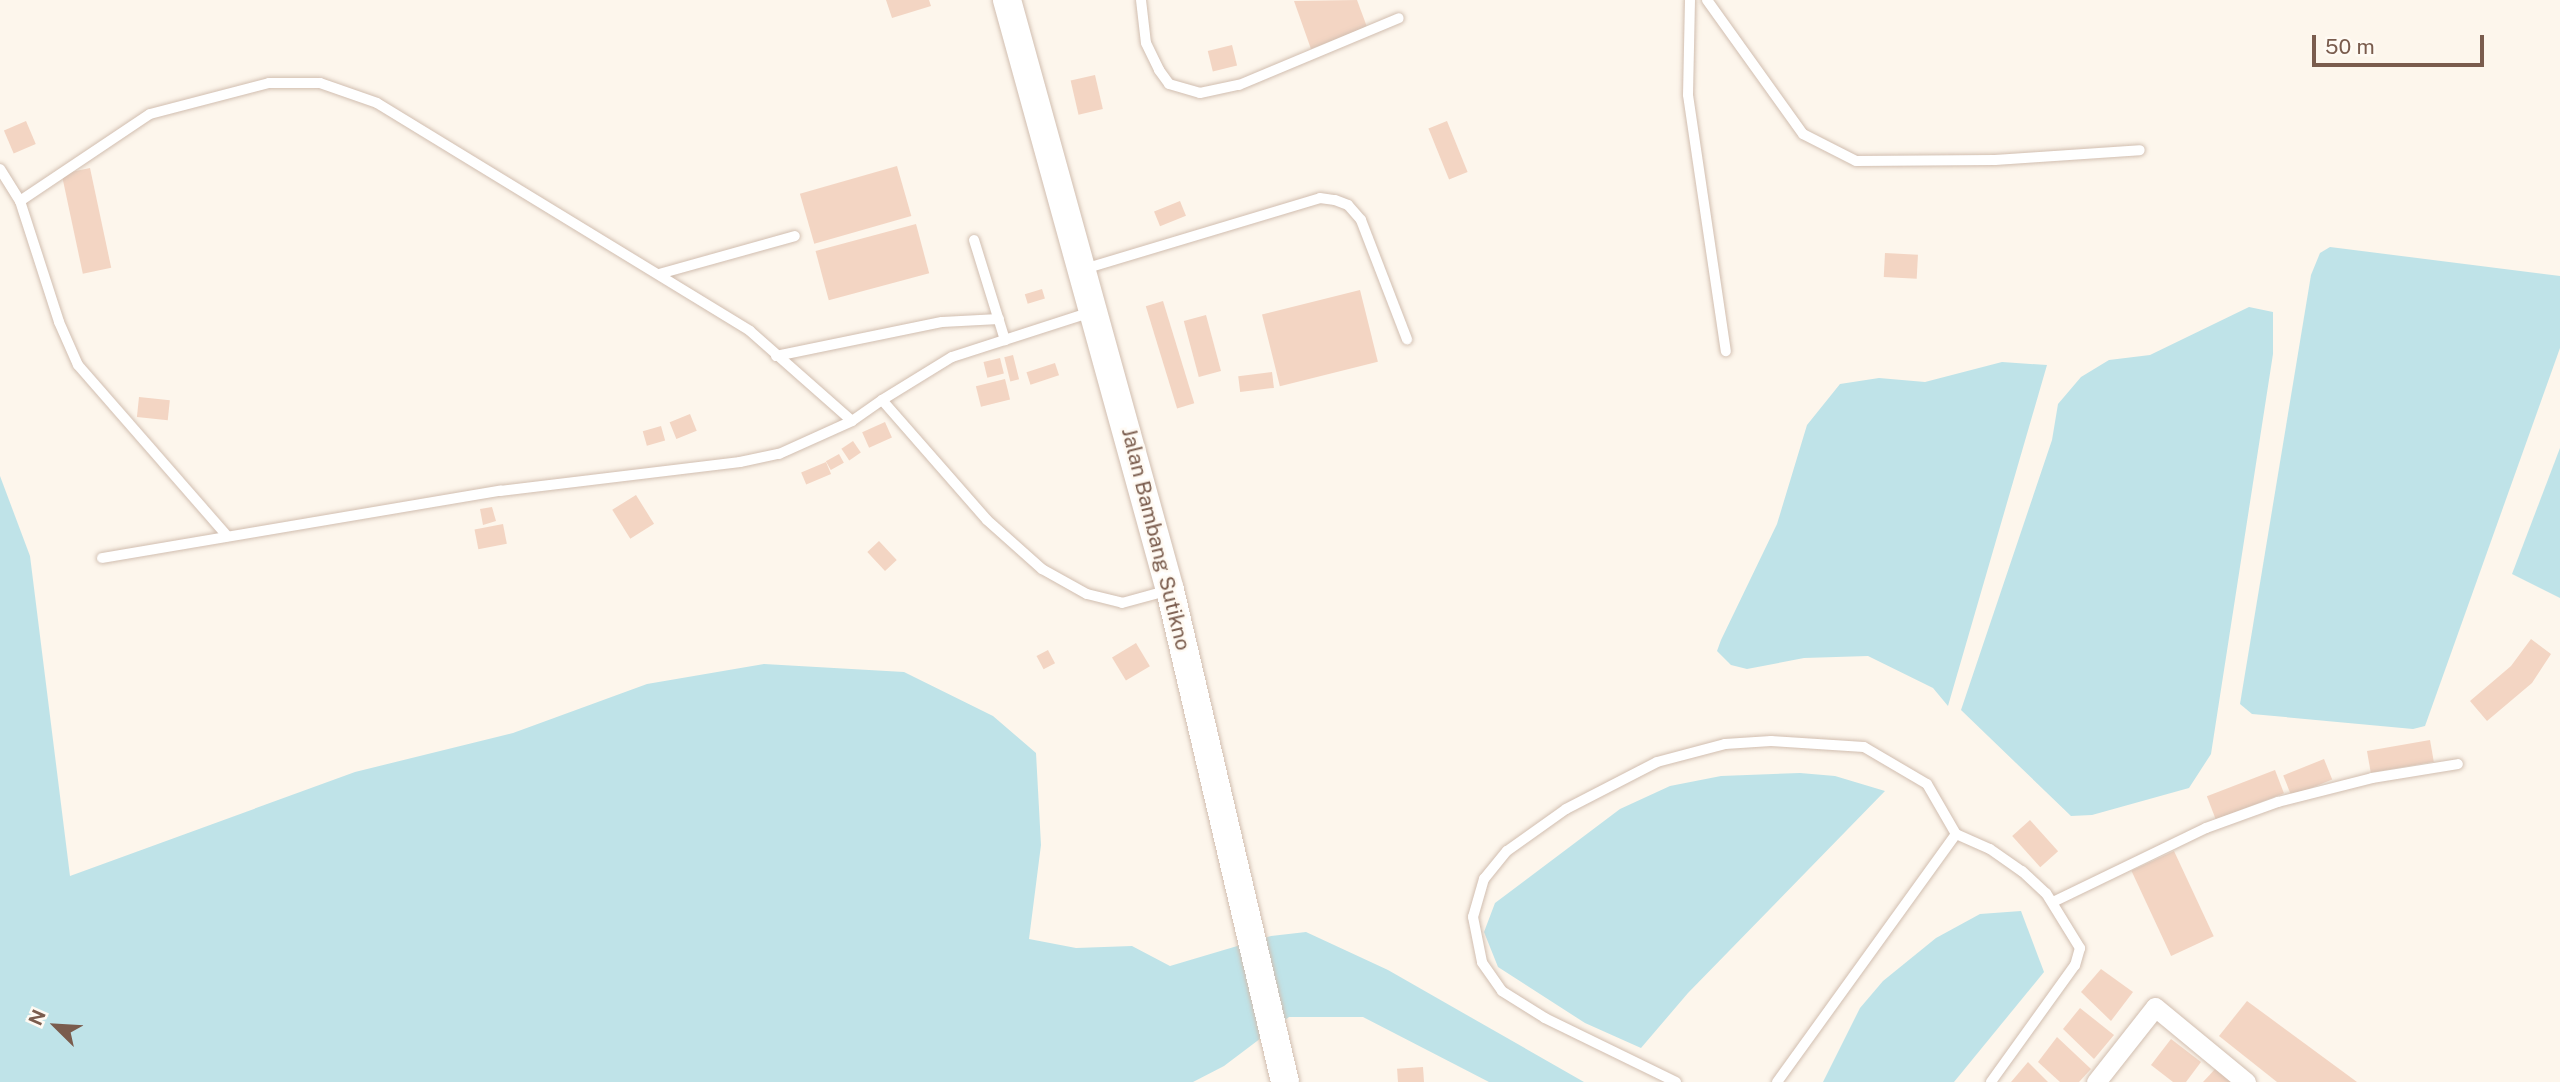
<!DOCTYPE html>
<html>
<head>
<meta charset="utf-8">
<style>
	body { margin:0 }
	#map { position:relative; width:2560px; height:1082px; overflow:hidden; background:#fdf6ec; font-family:"Public Sans",sans-serif }
	div>[style] { position:absolute }
	[style*='--x'] { left:calc(var(--x)*1px); top:calc(var(--y)*1px); width:calc(var(--w)*1px); rotate:calc(var(--a)*1deg) }
	.water>* { inset:0; background:#bfe3e8 }
	.building>* { inset:0; background:#f3d5c3; transform-origin:0 0 }
	.roads { filter:drop-shadow(0 0 2px #d1beb0) drop-shadow(0 0 2px #d1beb0) }
	.lane>* { height:10px; margin:-5px; padding:0 5px; transform-origin:5px; border-radius:5px; background:#fff }
	.street>* { height:19px; margin:-9.5px; padding:0 9.5px; transform-origin:9.5px; border-radius:9.5px; background:#fff }
	.secondary>* { height:28px; margin:-14px; padding:0 14px; transform-origin:14px; border-radius:14px; background:#fff }
	span { translate:-50% -50%; white-space:nowrap; text-align:center; line-height:1.15; -webkit-text-stroke:5px #fffaf3; paint-order:stroke }
	.street-label { font-size:21px; color:#7a5c4d }
	.north { position:absolute; left:21px; top:991px; width:70px; height:70px; -webkit-text-stroke:5px #fffaf3; paint-order:stroke; rotate:294deg; font-size:19px; font-weight:700; line-height:28px; text-align:center; color:#7a5c4d }
	.north::after { content:''; display:block; margin:auto; width:24px; height:32px; background:#7a5c4d; clip-path:polygon(50% 0,100% 100%,50% 72%,0 100%) }
	.scale { position:absolute; left:2312px; top:35px; width:172px; height:32px; box-sizing:border-box; border:4px solid #7a5c4d; border-top:0; padding-left:9px; font-size:21px; line-height:24px; white-space:nowrap; color:#7a5c4d; -webkit-text-stroke:5px #fffaf3; paint-order:stroke }
</style>
</head>
<body>
<div id="map">
	<div class="water">
		<div style="clip-path:polygon(2330px 247px,2560px 276px,2560px 348px,2425px 726px,2413px 729px,2252px 714px,2240px 704px,2311px 275px,2320px 253px)"></div>
		<div style="clip-path:polygon(2249px 307px,2273px 312px,2273px 354px,2211px 754px,2189px 788px,2092px 815px,2071px 816px,1961px 710px,2052px 440px,2058px 404px,2081px 377px,2109px 360px,2150px 355px)"></div>
		<div style="clip-path:polygon(2002px 362px,2047px 365px,1948px 706px,1933px 688px,1868px 656px,1804px 658px,1747px 669px,1731px 665px,1717px 651px,1721px 640px,1777px 524px,1807px 425px,1840px 384px,1879px 378px,1925px 382px)"></div>
		<div style="clip-path:polygon(2560px 448px,2560px 598px,2512px 574px)"></div>
		<div style="clip-path:polygon(0 476px,30px 556px,70px 876px,355px 772px,513px 733px,647px 684px,764px 664px,904px 672px,993px 716px,1036px 753px,1041px 845px,1029px 939px,1076px 948px,1132px 946px,1170px 966px,1271px 936px,1306px 932px,1388px 970px,1584px 1082px,1489px 1082px,1363px 1017px,1289px 1017px,1224px 1066px,1193px 1082px,0 1082px)"></div>
		<div style="clip-path:polygon(1800px 773px,1835px 776px,1885px 791px,1688px 993px,1641px 1048px,1585px 1023px,1498px 967px,1484px 932px,1495px 903px,1620px 809px,1670px 786px,1721px 776px)"></div>
		<div style="clip-path:polygon(2021px 911px,2044px 972px,1954px 1082px,1823px 1082px,1860px 1008px,1883px 981px,1936px 938px,1980px 914px)"></div>
	</div>
	<div class="building">
		<div style="clip-path:polygon(886px 0,929px 0,931px 6px,892px 18px)"></div>
		<div style="clip-path:polygon(1357px 0,1367px 27px,1311px 49px,1294px 1px)"></div>
		<div style="left:1232px;top:45px;width:21px;height:25px;rotate:76deg"></div>
		<div style="left:1095px;top:75px;width:35px;height:25px;rotate:77deg"></div>
		<div style="left:26px;top:121px;width:25px;height:24px;rotate:67deg"></div>
		<div style="left:1447px;top:121px;width:55px;height:20px;rotate:68deg"></div>
		<div style="left:897px;top:166px;width:52px;height:101px;rotate:74deg"></div>
		<div style="left:90px;top:168px;width:102px;height:29px;rotate:78deg"></div>
		<div style="left:1180px;top:201px;width:16px;height:28px;rotate:68deg"></div>
		<div style="left:916px;top:224px;width:51px;height:104px;rotate:75deg"></div>
		<div style="left:1885px;top:253px;width:33px;height:24px;rotate:3deg"></div>
		<div style="left:1042px;top:289px;width:10px;height:18px;rotate:73deg"></div>
		<div style="left:1360px;top:290px;width:74px;height:101px;rotate:76deg"></div>
		<div style="left:1163px;top:301px;width:107px;height:18px;rotate:73deg"></div>
		<div style="left:1206px;top:315px;width:58px;height:23px;rotate:75deg"></div>
		<div style="left:1013px;top:355px;width:25px;height:9px;rotate:76deg"></div>
		<div style="left:1000px;top:358px;width:16px;height:17px;rotate:76deg"></div>
		<div style="left:1055px;top:363px;width:13px;height:30px;rotate:72deg"></div>
		<div style="left:1272px;top:372px;width:16px;height:34px;rotate:83deg"></div>
		<div style="left:1005px;top:379px;width:21px;height:30px;rotate:76deg"></div>
		<div style="left:139px;top:397px;width:31px;height:20px;rotate:6deg"></div>
		<div style="left:690px;top:414px;width:18px;height:22px;rotate:68deg"></div>
		<div style="left:885px;top:422px;width:17px;height:25px;rotate:66deg"></div>
		<div style="left:661px;top:426px;width:15px;height:19px;rotate:74deg"></div>
		<div style="left:853px;top:441px;width:14px;height:14px;rotate:56deg"></div>
		<div style="left:839px;top:454px;width:10px;height:15px;rotate:61deg"></div>
		<div style="left:826px;top:462px;width:13px;height:27px;rotate:67deg"></div>
		<div style="left:636px;top:495px;width:34px;height:28px;rotate:58deg"></div>
		<div style="clip-path:polygon(492px 507px,496px 521px,483px 525px,480px 509px)"></div>
		<div style="left:503px;top:524px;width:20px;height:29px;rotate:79deg"></div>
		<div style="left:879px;top:541px;width:26px;height:16px;rotate:47deg"></div>
		<div style="clip-path:polygon(2531px 639px,2551px 654px,2532px 683px,2487px 721px,2470px 701px,2511px 666px)"></div>
		<div style="left:1136px;top:643px;width:27px;height:28px;rotate:59deg"></div>
		<div style="left:1048px;top:650px;width:15px;height:13px;rotate:62deg"></div>
		<div style="left:2430px;top:740px;width:22px;height:64px;rotate:80deg"></div>
		<div style="left:2324px;top:759px;width:22px;height:44px;rotate:68deg"></div>
		<div style="left:2275px;top:770px;width:25px;height:73px;rotate:69deg"></div>
		<div style="left:2030px;top:820px;width:42px;height:24px;rotate:48deg"></div>
		<div style="left:2174px;top:851px;width:94px;height:47px;rotate:65deg"></div>
		<div style="clip-path:polygon(2101px 969px,2133px 992px,2111px 1021px,2081px 992px)"></div>
		<div style="clip-path:polygon(2247px 1001px,2357px 1082px,2277px 1082px,2219px 1036px)"></div>
		<div style="clip-path:polygon(2080px 1008px,2114px 1035px,2094px 1059px,2063px 1029px)"></div>
		<div style="clip-path:polygon(2057px 1037px,2091px 1069px,2079px 1082px,2060px 1082px,2038px 1062px)"></div>
		<div style="clip-path:polygon(2171px 1039px,2201px 1062px,2186px 1082px,2173px 1082px,2151px 1065px)"></div>
		<div style="clip-path:polygon(2028px 1062px,2048px 1082px,2011px 1082px)"></div>
		<div style="left:1423px;top:1067px;width:15px;height:26px;rotate:86deg"></div>
		<div style="clip-path:polygon(2217px 1067px,2233px 1082px,2203px 1082px)"></div>
	</div>
	<div class="roads">
		<div class="lane">
			<div style="--x:1141;--y:0;--w:43;--a:83.4"></div>
			<div style="--x:1146;--y:43;--w:30;--a:64"></div>
			<div style="--x:1159;--y:70;--w:17;--a:54"></div>
			<div style="--x:1169;--y:84;--w:32;--a:16"></div>
			<div style="--x:1200;--y:93;--w:40;--a:-12"></div>
			<div style="--x:1239;--y:85;--w:173;--a:-22.7"></div>
			<div style="--x:1690;--y:0;--w:95;--a:91.2"></div>
			<div style="--x:1688;--y:95;--w:259;--a:81.6"></div>
			<div style="--x:1707;--y:0;--w:165;--a:54.4"></div>
			<div style="--x:1803;--y:134;--w:59;--a:27"></div>
			<div style="--x:1856;--y:161;--w:139;--a:-0.4"></div>
			<div style="--x:1995;--y:160;--w:145;--a:-3.9"></div>
			<div style="--x:0;--y:169;--w:38;--a:58"></div>
			<div style="--x:20;--y:201;--w:156;--a:-33.8"></div>
			<div style="--x:150;--y:114;--w:123;--a:-14.6"></div>
			<div style="--x:269;--y:83;--w:51;--a:0"></div>
			<div style="--x:320;--y:83;--w:60;--a:19.3"></div>
			<div style="--x:377;--y:103;--w:437;--a:31.4"></div>
			<div style="--x:750;--y:331;--w:136;--a:41.4"></div>
			<div style="--x:20;--y:201;--w:127;--a:72.1"></div>
			<div style="--x:59;--y:322;--w:47;--a:66.2"></div>
			<div style="--x:78;--y:365;--w:227;--a:48.9"></div>
			<div style="--x:974;--y:240;--w:105;--a:72.8"></div>
			<div style="--x:1084;--y:269;--w:246;--a:-16.7"></div>
			<div style="--x:1320;--y:198;--w:15;--a:8"></div>
			<div style="--x:1335;--y:200;--w:14;--a:21"></div>
			<div style="--x:1348;--y:205;--w:20;--a:49"></div>
			<div style="--x:1361;--y:220;--w:128;--a:68.9"></div>
			<div style="--x:659;--y:274;--w:141;--a:-15.6"></div>
			<div style="--x:776;--y:356;--w:169;--a:-11.6"></div>
			<div style="--x:942;--y:322;--w:57;--a:-3"></div>
			<div style="--x:882;--y:400;--w:82;--a:-31.6"></div>
			<div style="--x:952;--y:357;--w:146;--a:-17.9"></div>
			<div style="--x:102;--y:558;--w:404;--a:-9.6"></div>
			<div style="--x:500;--y:491;--w:242;--a:-6.9"></div>
			<div style="--x:740;--y:462;--w:40;--a:-12"></div>
			<div style="--x:779;--y:454;--w:80;--a:-24.3"></div>
			<div style="--x:852;--y:421;--w:37;--a:-35"></div>
			<div style="--x:882;--y:400;--w:159;--a:48.8"></div>
			<div style="--x:987;--y:520;--w:74;--a:41.7"></div>
			<div style="--x:1042;--y:569;--w:51;--a:29.1"></div>
			<div style="--x:1087;--y:594;--w:36;--a:14"></div>
			<div style="--x:1122;--y:603;--w:46;--a:-15.3"></div>
			<div style="--x:1956;--y:834;--w:37;--a:24"></div>
			<div style="--x:1990;--y:849;--w:39;--a:35"></div>
			<div style="--x:2022;--y:871;--w:33;--a:43"></div>
			<div style="--x:2046;--y:893;--w:65;--a:58.3"></div>
			<div style="--x:2080;--y:948;--w:18;--a:106"></div>
			<div style="--x:2075;--y:965;--w:144;--a:125.7"></div>
			<div style="--x:2053;--y:902;--w:170;--a:-25.8"></div>
			<div style="--x:2206;--y:828;--w:77;--a:-19.9"></div>
			<div style="--x:2278;--y:802;--w:97;--a:-14.3"></div>
			<div style="--x:2372;--y:778;--w:87;--a:-9.2"></div>
			<div style="--x:1676;--y:1082;--w:146;--a:-154"></div>
			<div style="--x:1545;--y:1018;--w:51;--a:-147.9"></div>
			<div style="--x:1502;--y:991;--w:35;--a:-125"></div>
			<div style="--x:1482;--y:962;--w:46;--a:-101.3"></div>
			<div style="--x:1473;--y:917;--w:40;--a:-74"></div>
			<div style="--x:1484;--y:879;--w:36;--a:-51"></div>
			<div style="--x:1507;--y:851;--w:72;--a:-35.4"></div>
			<div style="--x:1566;--y:809;--w:102;--a:-27.3"></div>
			<div style="--x:1657;--y:762;--w:70;--a:-14.8"></div>
			<div style="--x:1725;--y:744;--w:46;--a:-3.7"></div>
			<div style="--x:1771;--y:741;--w:93;--a:3.7"></div>
			<div style="--x:1864;--y:747;--w:73;--a:30.4"></div>
			<div style="--x:1927;--y:784;--w:58;--a:59.9"></div>
			<div style="--x:1956;--y:834;--w:306;--a:125.8"></div>
		</div>
		<div class="street">
			<div style="--x:2096;--y:1082;--w:95;--a:-51.8"></div>
			<div style="--x:2155;--y:1007;--w:118;--a:39.5"></div>
		</div>
		<div class="secondary">
			<div style="--x:1007;--y:0;--w:612;--a:74.56"></div>
			<div style="--x:1170;--y:590;--w:505;--a:76.84"></div>
		</div>
	</div>
	<div class="street-label">
		<span style="left:1156px;top:539px;rotate:76deg">Jalan Bambang Sutikno</span>
	</div>
	<div class="north">N</div>
	<div class="scale">50 m</div>
</div>
</body>
</html>
